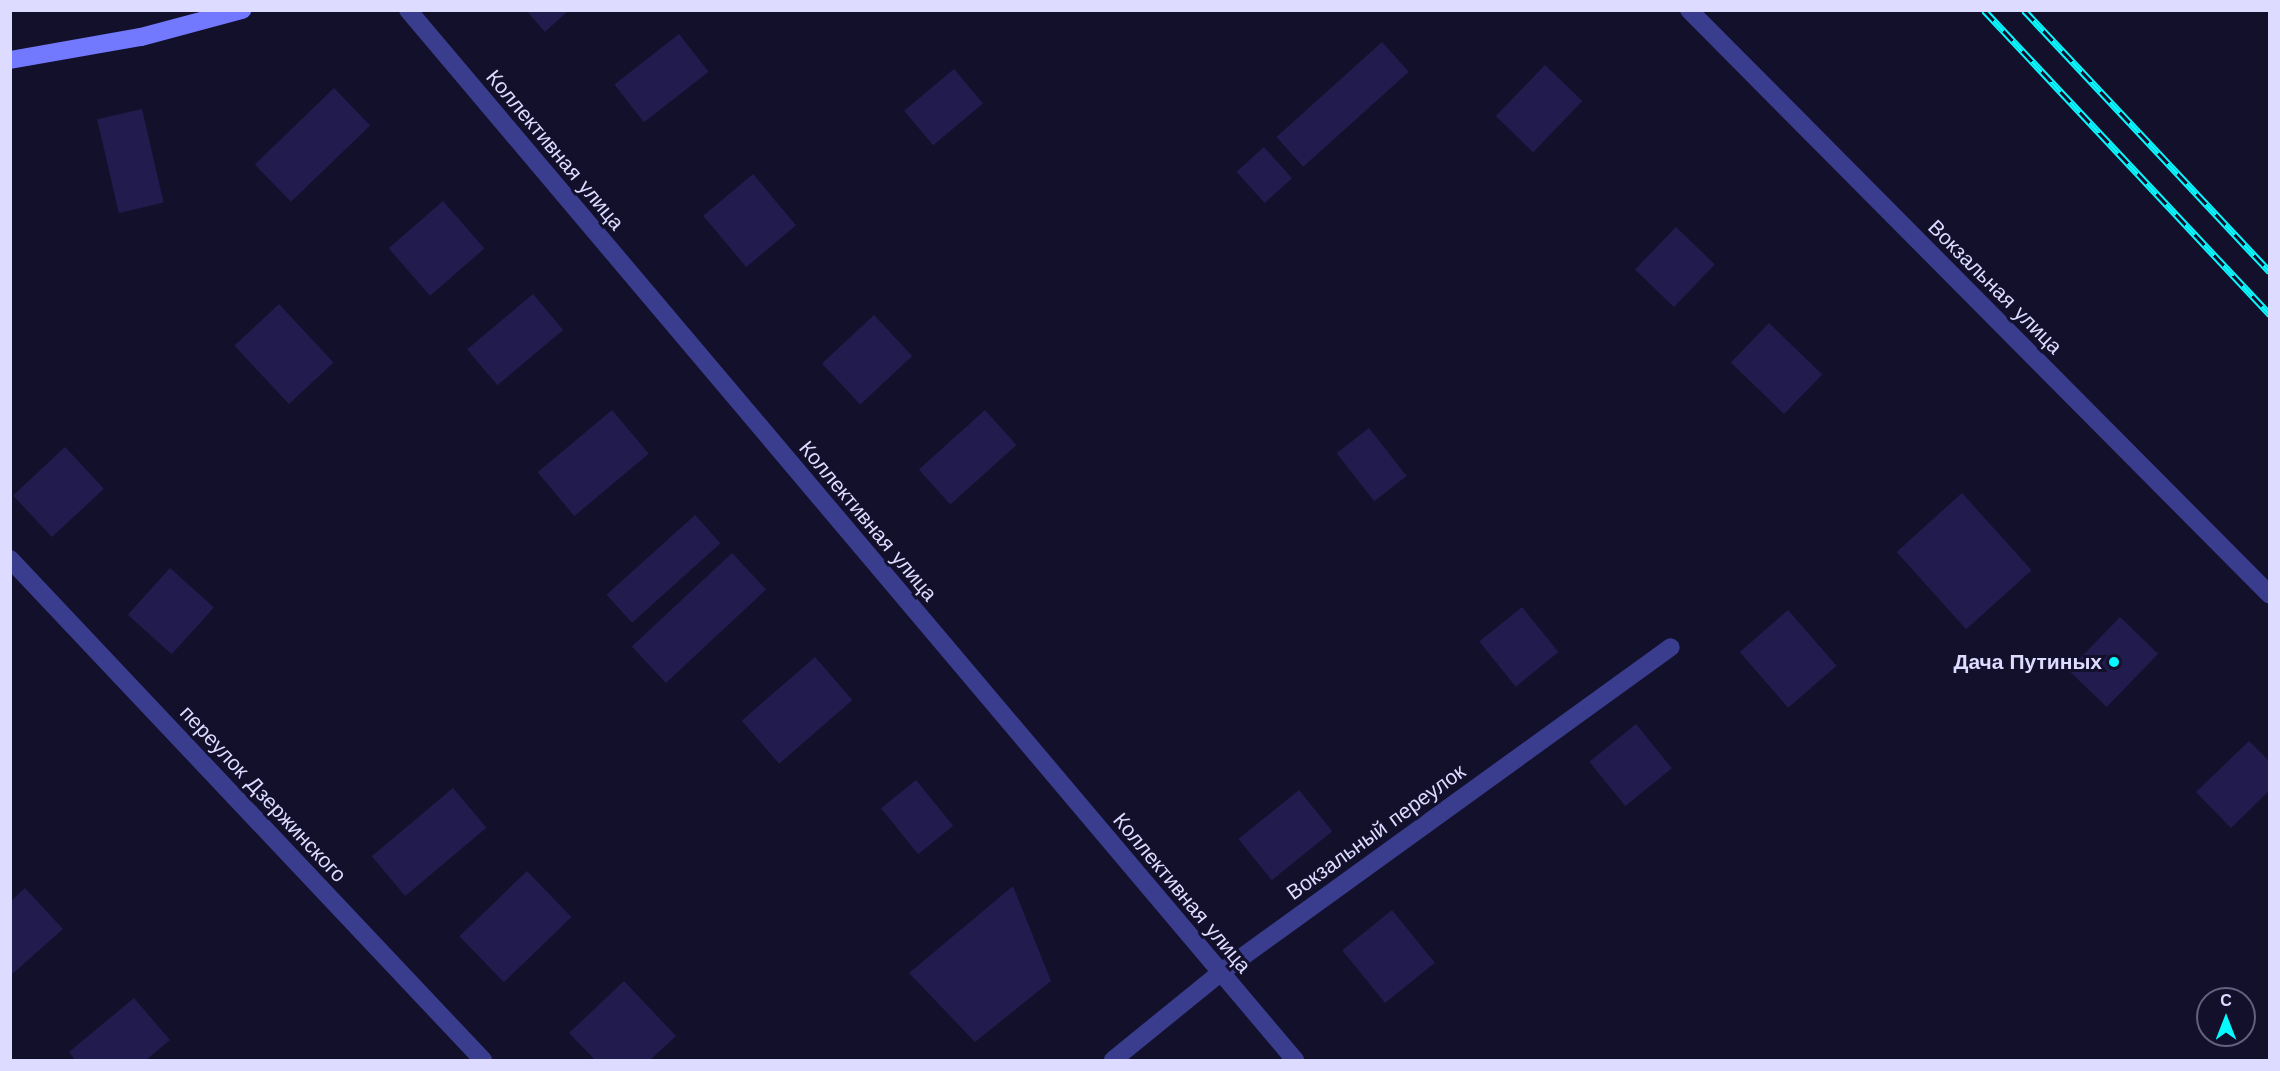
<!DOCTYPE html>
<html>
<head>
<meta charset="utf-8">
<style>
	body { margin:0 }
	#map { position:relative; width:2280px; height:1071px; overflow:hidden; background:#13102c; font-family:"Work Sans",sans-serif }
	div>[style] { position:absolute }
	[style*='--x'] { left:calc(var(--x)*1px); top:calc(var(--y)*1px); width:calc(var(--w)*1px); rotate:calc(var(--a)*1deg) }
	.building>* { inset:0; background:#221b4e; transform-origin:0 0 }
	.street>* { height:18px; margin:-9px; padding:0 9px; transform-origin:9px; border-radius:9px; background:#3a3d8d }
	.secondary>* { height:18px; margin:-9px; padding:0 9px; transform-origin:9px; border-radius:9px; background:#7279ff }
	.rail>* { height:7px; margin-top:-3.5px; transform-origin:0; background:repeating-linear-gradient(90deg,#13102c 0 14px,#07f9ff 0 28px); box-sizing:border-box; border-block:2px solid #07f9ff }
	.dots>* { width:16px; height:16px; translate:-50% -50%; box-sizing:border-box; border:3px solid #13102c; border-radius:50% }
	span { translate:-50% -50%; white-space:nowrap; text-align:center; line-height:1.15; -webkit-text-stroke:6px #13102c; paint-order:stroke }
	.street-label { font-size:21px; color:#dddbff }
	.poi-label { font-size:21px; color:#dddbff; font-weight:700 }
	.right { translate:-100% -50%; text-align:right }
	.frame { position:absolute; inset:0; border:12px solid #dddbff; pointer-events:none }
	.north { position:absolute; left:2196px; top:987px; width:60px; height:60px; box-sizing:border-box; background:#13102c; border:2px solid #646180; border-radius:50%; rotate:0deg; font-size:16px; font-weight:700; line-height:24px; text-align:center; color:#dddbff }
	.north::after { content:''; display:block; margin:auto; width:21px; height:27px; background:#07f9ff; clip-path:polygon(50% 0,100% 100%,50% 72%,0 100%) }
</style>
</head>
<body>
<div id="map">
	<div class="building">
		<div style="clip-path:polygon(526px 10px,569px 10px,545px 32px)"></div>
		<div style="left:679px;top:34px;width:48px;height:82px;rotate:52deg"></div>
		<div style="left:1382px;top:42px;width:40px;height:142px;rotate:48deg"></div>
		<div style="left:1545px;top:65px;width:52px;height:71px;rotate:44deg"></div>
		<div style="left:954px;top:69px;width:45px;height:65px;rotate:50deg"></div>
		<div style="left:334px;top:88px;width:52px;height:110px;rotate:46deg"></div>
		<div style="left:142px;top:109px;width:96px;height:46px;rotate:77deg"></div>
		<div style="left:1264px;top:147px;width:42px;height:37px;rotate:48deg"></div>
		<div style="left:753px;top:174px;width:67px;height:65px;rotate:50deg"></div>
		<div style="left:443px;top:201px;width:63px;height:72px;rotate:49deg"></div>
		<div style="left:1676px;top:227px;width:54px;height:59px;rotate:44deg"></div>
		<div style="left:533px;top:294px;width:47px;height:86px;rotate:50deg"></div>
		<div style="left:279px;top:304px;width:80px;height:61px;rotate:47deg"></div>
		<div style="left:874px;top:315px;width:56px;height:71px;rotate:47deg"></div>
		<div style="left:1769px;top:323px;width:74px;height:55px;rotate:44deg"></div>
		<div style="left:612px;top:410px;width:57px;height:97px;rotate:50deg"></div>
		<div style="left:985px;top:410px;width:47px;height:89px;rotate:48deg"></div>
		<div style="left:1369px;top:428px;width:61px;height:41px;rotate:52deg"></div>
		<div style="left:65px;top:447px;width:57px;height:71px;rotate:47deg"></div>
		<div style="left:1962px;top:493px;width:104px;height:88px;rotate:48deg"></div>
		<div style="left:695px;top:515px;width:38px;height:119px;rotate:48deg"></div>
		<div style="left:732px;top:553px;width:50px;height:137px;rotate:47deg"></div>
		<div style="left:170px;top:568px;width:59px;height:63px;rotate:42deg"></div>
		<div style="left:1522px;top:607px;width:58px;height:55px;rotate:51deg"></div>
		<div style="left:1788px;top:610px;width:74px;height:64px;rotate:49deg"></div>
		<div style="left:2120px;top:617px;width:53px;height:74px;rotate:44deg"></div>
		<div style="left:815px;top:657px;width:57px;height:97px;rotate:49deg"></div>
		<div style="left:1636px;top:724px;width:57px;height:60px;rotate:51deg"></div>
		<div style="clip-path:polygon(2249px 741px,2270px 762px,2270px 790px,2231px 828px,2196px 792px)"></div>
		<div style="left:916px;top:780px;width:59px;height:45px;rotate:51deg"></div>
		<div style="left:453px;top:788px;width:52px;height:106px;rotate:50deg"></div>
		<div style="left:1299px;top:790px;width:53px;height:78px;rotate:51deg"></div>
		<div style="left:527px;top:871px;width:64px;height:94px;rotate:46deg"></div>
		<div style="clip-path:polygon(1013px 886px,1051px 981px,975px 1042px,909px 973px)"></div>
		<div style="clip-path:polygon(25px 888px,63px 929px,10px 976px,10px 902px)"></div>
		<div style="left:1392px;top:910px;width:68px;height:64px;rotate:51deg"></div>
		<div style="clip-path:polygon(624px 981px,676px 1036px,650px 1060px,595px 1060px,569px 1033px)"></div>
		<div style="clip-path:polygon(134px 998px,170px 1040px,146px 1060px,75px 1060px,69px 1052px)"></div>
	</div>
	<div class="street">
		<div style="--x:408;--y:10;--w:1375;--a:49.81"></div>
		<div style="--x:1689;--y:10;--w:824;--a:45.2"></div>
		<div style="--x:10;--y:559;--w:689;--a:46.65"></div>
		<div style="--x:1113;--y:1060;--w:138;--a:-39.1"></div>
		<div style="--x:1220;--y:973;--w:556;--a:-35.86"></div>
	</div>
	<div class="secondary">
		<div style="--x:10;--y:60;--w:133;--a:-10"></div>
		<div style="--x:141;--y:37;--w:105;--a:-15"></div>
	</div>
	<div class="rail">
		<div style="--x:1984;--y:10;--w:418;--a:46.8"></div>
		<div style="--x:2024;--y:10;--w:359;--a:46.8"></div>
	</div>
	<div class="dots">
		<div style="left:2114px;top:662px;background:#07f9ff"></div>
	</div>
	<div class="street-label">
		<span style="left:555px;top:150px;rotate:50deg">Коллективная улица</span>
		<span style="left:1995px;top:287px;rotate:45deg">Вокзальная улица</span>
		<span style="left:868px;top:521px;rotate:50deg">Коллективная улица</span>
		<span style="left:263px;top:794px;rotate:47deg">переулок Дзержинского</span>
		<span style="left:1376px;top:832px;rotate:-36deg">Вокзальный переулок</span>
		<span style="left:1182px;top:893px;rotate:50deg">Коллективная улица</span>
	</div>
	<div class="poi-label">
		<span class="right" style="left:2102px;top:662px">Дача Путиных</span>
	</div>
	<div class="frame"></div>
	<div class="north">С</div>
</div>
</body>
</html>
